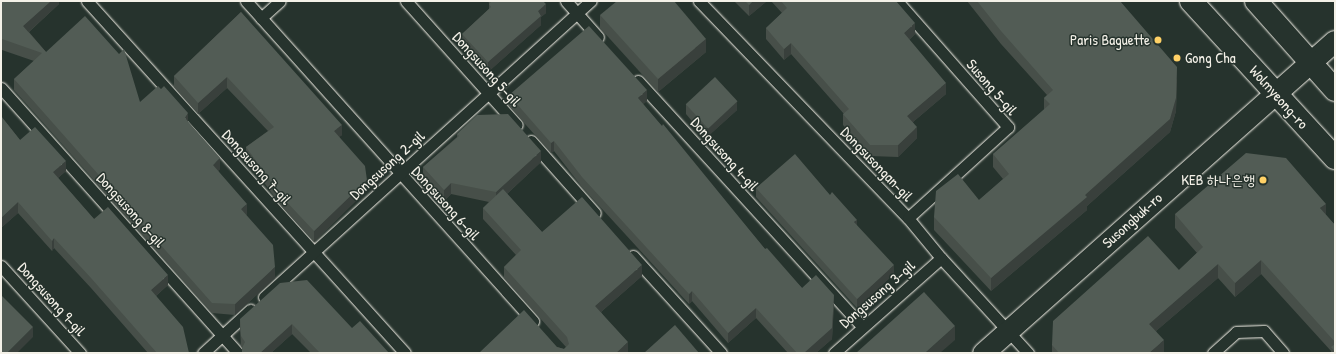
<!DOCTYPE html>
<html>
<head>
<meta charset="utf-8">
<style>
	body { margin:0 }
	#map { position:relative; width:1336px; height:354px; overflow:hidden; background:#26332d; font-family:"Patrick Hand","Poor Story",sans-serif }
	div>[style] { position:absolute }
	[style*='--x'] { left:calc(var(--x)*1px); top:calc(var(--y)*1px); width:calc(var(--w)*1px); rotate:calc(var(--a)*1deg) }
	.roads { filter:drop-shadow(0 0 1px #f4f1e8) drop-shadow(0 0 1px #f4f1e8) }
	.service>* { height:11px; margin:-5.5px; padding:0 5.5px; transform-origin:5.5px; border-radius:5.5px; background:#26332d }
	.minor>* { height:21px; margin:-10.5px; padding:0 10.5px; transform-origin:10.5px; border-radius:10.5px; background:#26332d }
	.tertiary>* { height:22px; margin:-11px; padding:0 11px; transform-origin:11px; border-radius:11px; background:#26332d }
	.wall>* { inset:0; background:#474f49 }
	.shaded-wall>* { inset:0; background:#39403c }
	.building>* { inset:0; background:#525c55; transform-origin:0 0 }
	.dots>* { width:11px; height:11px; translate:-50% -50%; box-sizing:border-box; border:2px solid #26332d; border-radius:50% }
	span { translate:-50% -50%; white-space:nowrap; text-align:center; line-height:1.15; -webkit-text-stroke:3px #26332d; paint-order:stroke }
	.poi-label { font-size:15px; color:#f4f1e8 }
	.right { translate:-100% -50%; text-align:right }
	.left { translate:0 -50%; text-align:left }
	.street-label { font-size:15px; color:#f4f1e8 }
	.frame { position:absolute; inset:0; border:2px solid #f4f1e8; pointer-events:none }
</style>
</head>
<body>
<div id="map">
	<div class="roads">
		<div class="service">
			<div style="--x:87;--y:1;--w:474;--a:47.9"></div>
			<div style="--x:246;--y:1;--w:430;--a:48.1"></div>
			<div style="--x:406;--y:1;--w:166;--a:48.2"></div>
			<div style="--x:566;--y:1;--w:48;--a:48.4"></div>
			<div style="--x:699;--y:1;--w:301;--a:46.1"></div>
			<div style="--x:908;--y:218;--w:52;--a:50.5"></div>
			<div style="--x:941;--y:258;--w:129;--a:47.5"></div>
			<div style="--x:897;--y:1;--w:168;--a:48.6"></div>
			<div style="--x:1008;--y:127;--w:135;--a:137.7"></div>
			<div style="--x:261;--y:18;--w:25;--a:-42"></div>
			<div style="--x:638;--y:81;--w:333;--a:47.6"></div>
			<div style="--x:1;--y:88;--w:356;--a:48.2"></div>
			<div style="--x:531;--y:141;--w:96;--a:48.4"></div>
			<div style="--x:633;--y:256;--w:131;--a:47.8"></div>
			<div style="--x:1;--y:266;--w:118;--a:47.8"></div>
			<div style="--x:264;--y:297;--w:441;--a:-42.2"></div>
			<div style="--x:203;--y:353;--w:64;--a:-42.5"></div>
			<div style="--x:834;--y:353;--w:143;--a:-41.6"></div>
			<div style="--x:1213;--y:353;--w:31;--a:-42"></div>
			<div style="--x:1236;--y:332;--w:28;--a:-2"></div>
			<div style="--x:1264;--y:331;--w:29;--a:49"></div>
		</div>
		<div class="minor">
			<div style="--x:983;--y:353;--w:470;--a:-41.6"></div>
		</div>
		<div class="tertiary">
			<div style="--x:1191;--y:1;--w:213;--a:47.5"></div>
			<div style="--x:1256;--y:1;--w:119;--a:48.4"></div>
		</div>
	</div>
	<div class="wall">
		<div style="clip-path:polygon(1px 1px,59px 1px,59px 4px,29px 32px,46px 52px,140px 102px,188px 122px,220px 169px,218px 171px,247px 214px,246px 215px,275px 278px,235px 315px,212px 313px,14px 90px,14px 79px,34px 61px,2px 50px,1px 50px)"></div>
		<div style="clip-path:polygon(488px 1px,543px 1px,546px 13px,541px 17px,541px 25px,488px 72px,462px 43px,462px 34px,489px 9px,489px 3px)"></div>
		<div style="clip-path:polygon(734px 1px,767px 1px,749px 16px)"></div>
		<div style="clip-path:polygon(771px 1px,896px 1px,915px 34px,909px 40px,946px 94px,913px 122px,917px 138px,898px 157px,870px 156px,843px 125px,843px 114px,844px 114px,791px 54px,784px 60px,766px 39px,766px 28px,782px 13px)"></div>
		<div style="clip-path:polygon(967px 1px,1120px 1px,1177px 80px,1176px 111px,1170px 132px,1087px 206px,1087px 210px,991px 291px,934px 230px,934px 217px,979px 200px,1003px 179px,993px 167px,993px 154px,1044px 110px,1044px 98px,1047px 95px,1001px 44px)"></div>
		<div style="clip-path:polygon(241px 12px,342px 135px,339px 137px,367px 190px,314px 242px,282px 207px,246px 158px,246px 147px,268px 131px,227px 88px,198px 114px,174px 87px,174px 76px)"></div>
		<div style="clip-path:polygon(600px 15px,706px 52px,658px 92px,600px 28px)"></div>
		<div style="clip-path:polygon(509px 95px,647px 101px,643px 104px,765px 249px,802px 288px,834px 305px,832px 339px,816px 353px,788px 353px,756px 318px,728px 343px,692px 301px,689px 304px,582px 187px,554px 151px,551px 153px,509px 106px)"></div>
		<div style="clip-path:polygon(686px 104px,737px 110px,706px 138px,686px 114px)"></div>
		<div style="clip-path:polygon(1px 116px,20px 140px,66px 171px,58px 178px,94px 219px,168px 285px,156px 296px,189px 353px,148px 353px,91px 288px,54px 248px,52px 251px,18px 213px,1px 228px)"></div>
		<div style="clip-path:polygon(457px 134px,541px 162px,507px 194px,542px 232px,642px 276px,601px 312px,628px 353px,479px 353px,557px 347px,564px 349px,566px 347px,504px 278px,504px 267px,516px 255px,483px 219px,483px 208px,489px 202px,451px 194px,444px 201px,423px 178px,423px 167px,457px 137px)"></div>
		<div style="clip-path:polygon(756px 188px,830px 195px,857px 226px,894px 274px,857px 308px,756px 197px)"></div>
		<div style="clip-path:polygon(1175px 214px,1326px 215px,1335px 225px,1335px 353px,1331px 353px,1331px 351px,1261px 274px,1235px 297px,1218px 278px,1156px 331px,1164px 353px,1052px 353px,1052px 345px,1179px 270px,1197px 253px,1175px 228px)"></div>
		<div style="clip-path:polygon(240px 319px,352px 328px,389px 353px,311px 353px,292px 334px,271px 353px,242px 353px,242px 348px,241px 346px,240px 329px)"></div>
	</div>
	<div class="shaded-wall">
		<div style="clip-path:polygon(51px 1px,59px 1px,59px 4px,23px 37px,23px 26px)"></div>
		<div style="clip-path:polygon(753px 1px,767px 1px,749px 16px,749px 5px)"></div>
		<div style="clip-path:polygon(546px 4px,546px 13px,541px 17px,541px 25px,488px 72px,488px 62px,538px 11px)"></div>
		<div style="clip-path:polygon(915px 23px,915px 34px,904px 44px,904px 33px)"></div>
		<div style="clip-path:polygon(706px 39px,706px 52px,658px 92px,658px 79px)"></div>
		<div style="clip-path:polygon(791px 43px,791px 54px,784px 60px,784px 49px)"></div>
		<div style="clip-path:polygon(1177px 67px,1176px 111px,1170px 132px,1087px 206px,1087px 210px,991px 291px,991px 278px,1085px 195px)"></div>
		<div style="clip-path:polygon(227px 77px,227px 88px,198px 114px,198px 103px)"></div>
		<div style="clip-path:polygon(946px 83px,946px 94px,907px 127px,907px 116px)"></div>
		<div style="clip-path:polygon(647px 90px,647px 101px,638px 109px,638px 98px)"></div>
		<div style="clip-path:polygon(737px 101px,737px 110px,706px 138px,706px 129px)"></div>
		<div style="clip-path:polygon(188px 113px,188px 123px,185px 118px)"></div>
		<div style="clip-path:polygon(342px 125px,342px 135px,334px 141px,334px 131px)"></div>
		<div style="clip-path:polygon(917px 127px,917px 138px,898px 157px,898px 145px)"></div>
		<div style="clip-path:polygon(554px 141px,554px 151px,551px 153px,551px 143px)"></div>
		<div style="clip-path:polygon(541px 151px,541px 162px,496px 204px,496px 192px)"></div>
		<div style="clip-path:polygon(220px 158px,220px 169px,213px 175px,213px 165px)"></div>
		<div style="clip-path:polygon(66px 161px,66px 171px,53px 182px,53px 172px)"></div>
		<div style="clip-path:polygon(367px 180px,367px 190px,314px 242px,314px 231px)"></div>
		<div style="clip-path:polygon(451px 183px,451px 194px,444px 201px,444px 190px)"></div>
		<div style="clip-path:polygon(18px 202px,18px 213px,1px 228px,1px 218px)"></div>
		<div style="clip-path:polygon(247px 204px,247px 214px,241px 220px,241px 209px)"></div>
		<div style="clip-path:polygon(1326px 204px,1326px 217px,1320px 208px)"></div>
		<div style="clip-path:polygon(857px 220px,857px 229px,854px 222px)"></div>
		<div style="clip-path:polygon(54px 238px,54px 248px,52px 251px,52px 241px)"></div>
		<div style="clip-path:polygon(1261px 260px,1261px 274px,1235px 297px,1235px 283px)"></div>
		<div style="clip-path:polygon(1218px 264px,1218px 278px,1149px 337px,1149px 324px)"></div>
		<div style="clip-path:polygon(642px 265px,642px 276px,595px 317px,595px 306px)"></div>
		<div style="clip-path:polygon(894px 265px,894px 274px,857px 308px,857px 299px)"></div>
		<div style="clip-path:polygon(275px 267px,275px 278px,235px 315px,235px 304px)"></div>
		<div style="clip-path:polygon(168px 275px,168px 285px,151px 300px,151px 290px)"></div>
		<div style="clip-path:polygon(692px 291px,692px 301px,689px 304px,689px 294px)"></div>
		<div style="clip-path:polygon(834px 295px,832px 339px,816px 353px,804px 353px)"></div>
		<div style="clip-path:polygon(756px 308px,756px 318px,728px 343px,728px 333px)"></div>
		<div style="clip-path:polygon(292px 324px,292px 334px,271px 353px,260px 353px)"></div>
		<div style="clip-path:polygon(955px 326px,955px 340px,940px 353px,925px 353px)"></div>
		<div style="clip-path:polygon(33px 327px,33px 337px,17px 353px,7px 353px)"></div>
		<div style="clip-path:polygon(1164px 340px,1164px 353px,1149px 353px)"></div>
		<div style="clip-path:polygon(628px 342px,628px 353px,616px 353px)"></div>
	</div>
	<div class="building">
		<div style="clip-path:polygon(1px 1px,51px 1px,23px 26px,46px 52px,85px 16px,119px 54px,124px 49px,140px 102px,158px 86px,161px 89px,164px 86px,188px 113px,185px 118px,220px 158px,213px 165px,247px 204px,241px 209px,273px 245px,275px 267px,235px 304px,212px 303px,14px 79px,42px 53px,2px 39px,1px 39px)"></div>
		<div style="clip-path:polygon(492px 1px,543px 1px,546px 4px,538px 11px,541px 16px,488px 62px,462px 34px,491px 7px,489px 4px)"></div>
		<div style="clip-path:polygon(617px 1px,674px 1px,706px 39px,658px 79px,600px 15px)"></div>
		<div style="clip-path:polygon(745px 1px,753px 1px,749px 5px)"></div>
		<div style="clip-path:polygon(781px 1px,896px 1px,915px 23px,904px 33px,946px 83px,907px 116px,917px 127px,898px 145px,870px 145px,843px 114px,849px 109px,791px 43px,784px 49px,766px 28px,787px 8px)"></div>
		<div style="clip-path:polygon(977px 1px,1120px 1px,1177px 67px,1176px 98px,1170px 119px,1085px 195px,1087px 197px,991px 278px,934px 217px,936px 191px,958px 174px,979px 200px,1009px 174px,993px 154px,1050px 104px,1044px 98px,1053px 90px,1001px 31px)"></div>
		<div style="clip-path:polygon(241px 12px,342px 125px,334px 131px,365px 166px,367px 180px,314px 231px,282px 197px,246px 147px,274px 127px,227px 77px,198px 103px,174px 76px)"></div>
		<div style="clip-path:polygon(589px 26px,647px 90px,638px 98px,662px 126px,663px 124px,765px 249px,767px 248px,802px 288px,816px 275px,834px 295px,832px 328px,804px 353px,797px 353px,756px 308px,728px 333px,692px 291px,689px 294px,582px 177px,554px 141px,551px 143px,509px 95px)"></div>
		<div style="left:715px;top:77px;width:33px;height:40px;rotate:47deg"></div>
		<div style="clip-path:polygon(508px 114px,541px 151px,496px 192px,451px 183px,444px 190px,423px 167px,459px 136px,457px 134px,477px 115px)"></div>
		<div style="clip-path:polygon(1px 116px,20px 140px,35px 127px,66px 161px,53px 172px,94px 219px,108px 207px,168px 275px,151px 290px,183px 327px,189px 353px,157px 353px,91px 278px,54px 238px,52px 241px,18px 202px,1px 218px)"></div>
		<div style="clip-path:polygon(1246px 153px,1286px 158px,1326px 204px,1320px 208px,1335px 225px,1335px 342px,1261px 260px,1235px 283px,1218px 264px,1149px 324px,1164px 340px,1149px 353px,1059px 353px,1052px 345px,1053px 321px,1148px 236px,1179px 270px,1203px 247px,1175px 214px)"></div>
		<div style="clip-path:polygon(795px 154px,830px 195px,832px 192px,857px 220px,854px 222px,894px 265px,857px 299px,756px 188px)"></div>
		<div style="clip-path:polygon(503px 189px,542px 232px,582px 197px,642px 265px,595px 306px,628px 342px,616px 353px,479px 353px,524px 310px,557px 347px,564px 349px,569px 344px,567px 337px,504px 267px,521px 250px,483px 208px)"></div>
		<div style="clip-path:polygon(307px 280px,352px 328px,360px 321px,389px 353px,320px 353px,292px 324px,260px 353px,242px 353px,242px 348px,245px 342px,241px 336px,240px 319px,280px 283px)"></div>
		<div style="clip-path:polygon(924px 292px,955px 326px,925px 353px,856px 353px)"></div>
		<div style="clip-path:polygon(1px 295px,33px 327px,7px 353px,1px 353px)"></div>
		<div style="clip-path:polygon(675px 325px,699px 353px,644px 353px)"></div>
		<div style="clip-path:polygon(1335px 344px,1335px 352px,1331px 347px)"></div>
	</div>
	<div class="dots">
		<div style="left:1158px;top:40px;background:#ffd166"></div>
		<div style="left:1177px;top:58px;background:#ffd166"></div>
		<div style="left:1263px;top:180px;background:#ffd166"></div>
	</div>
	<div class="poi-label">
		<span class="right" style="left:1150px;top:40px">Paris Baguette</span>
		<span class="left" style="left:1185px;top:58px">Gong Cha</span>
		<span class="right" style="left:1255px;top:180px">KEB 하나은행</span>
	</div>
	<div class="street-label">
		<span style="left:487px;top:69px;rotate:48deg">Dongsusong 5-gil</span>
		<span style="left:992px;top:87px;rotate:49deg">Susong 5-gil</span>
		<span style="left:1279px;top:97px;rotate:48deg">Wolmyeong-ro</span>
		<span style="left:725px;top:154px;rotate:48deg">Dongsusong 4-gil</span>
		<span style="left:877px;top:164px;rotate:46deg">Dongsusongan-gil</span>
		<span style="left:387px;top:165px;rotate:-42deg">Dongsusong 2-gil</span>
		<span style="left:257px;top:167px;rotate:48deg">Dongsusong 7-gil</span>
		<span style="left:446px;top:203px;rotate:48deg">Dongsusong 6-gil</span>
		<span style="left:131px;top:210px;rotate:48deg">Dongsusong 8-gil</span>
		<span style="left:1132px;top:220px;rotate:-42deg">Susongbuk-ro</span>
		<span style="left:877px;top:294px;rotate:-41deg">Dongsusong 3-gil</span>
		<span style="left:52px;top:299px;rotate:48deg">Dongsusong 9-gil</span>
	</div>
	<div class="frame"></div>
</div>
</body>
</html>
